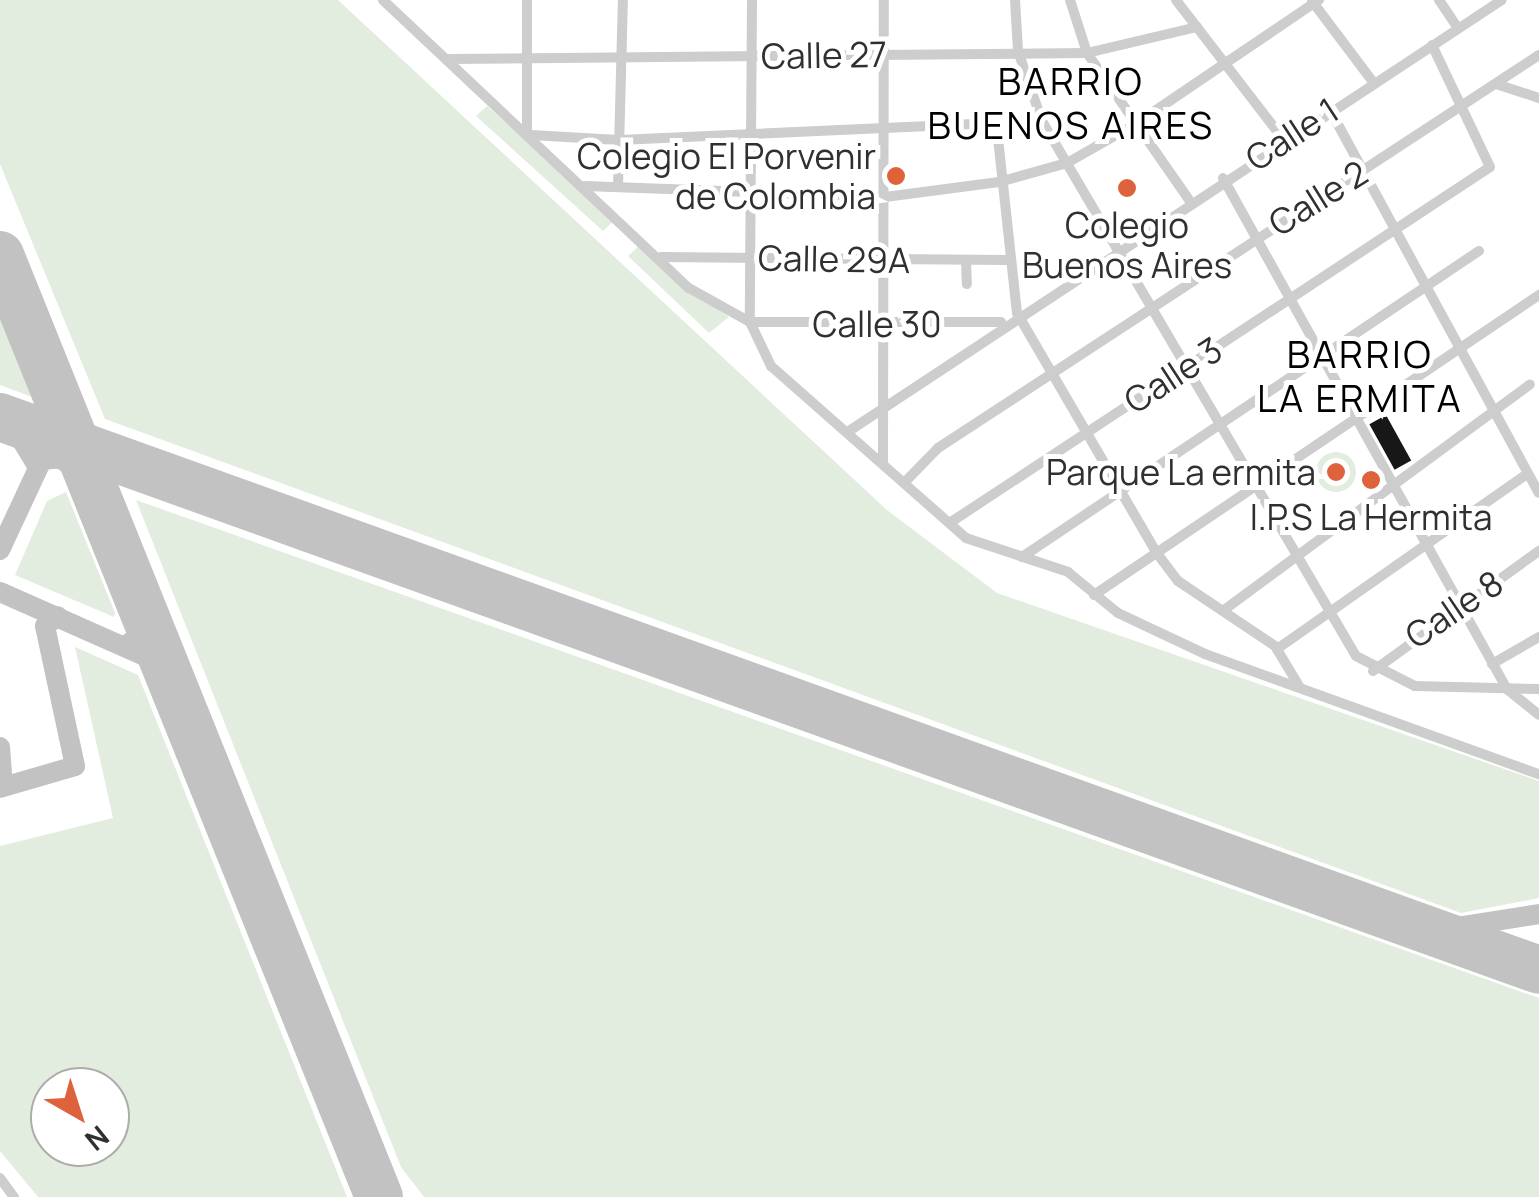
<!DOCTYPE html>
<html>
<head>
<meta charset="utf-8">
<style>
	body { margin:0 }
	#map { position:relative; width:1539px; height:1197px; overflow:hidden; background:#fff; font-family:Manrope,sans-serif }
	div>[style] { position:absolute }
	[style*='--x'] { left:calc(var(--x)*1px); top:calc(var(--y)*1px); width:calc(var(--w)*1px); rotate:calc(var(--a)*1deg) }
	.green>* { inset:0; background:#e2eddf }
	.round { border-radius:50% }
	.taxiway>* { height:20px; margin:-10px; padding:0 10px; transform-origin:10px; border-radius:10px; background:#c2c2c2 }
	.runway>* { height:48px; margin:-24px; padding:0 24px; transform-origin:24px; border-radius:24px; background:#c2c2c2 }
	.building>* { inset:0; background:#171717; transform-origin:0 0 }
	.minor>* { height:10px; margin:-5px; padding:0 5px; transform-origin:5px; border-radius:5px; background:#cdcdcd }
	.dots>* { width:28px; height:28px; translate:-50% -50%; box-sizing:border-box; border:5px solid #fff; border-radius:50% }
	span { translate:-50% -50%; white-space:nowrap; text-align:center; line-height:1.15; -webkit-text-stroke:10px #fff; paint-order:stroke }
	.street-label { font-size:35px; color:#303030 }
	.poi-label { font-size:35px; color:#303030 }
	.right { translate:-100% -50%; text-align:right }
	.neighbourhood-label { font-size:38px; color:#000; letter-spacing:2.5px }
	.north { position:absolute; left:30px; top:1067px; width:100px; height:100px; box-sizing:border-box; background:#fff; border:2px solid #acacac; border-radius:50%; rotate:141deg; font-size:28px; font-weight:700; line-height:40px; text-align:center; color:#303030 }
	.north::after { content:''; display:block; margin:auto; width:35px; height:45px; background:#de623c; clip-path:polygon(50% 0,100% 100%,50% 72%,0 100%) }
</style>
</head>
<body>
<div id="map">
	<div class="green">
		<div style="clip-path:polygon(0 0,338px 0,887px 510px,997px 593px,1539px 781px,1539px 898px,1461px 913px,105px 419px,0 164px)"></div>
		<div style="clip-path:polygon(487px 106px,616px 219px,603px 231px,476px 116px)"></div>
		<div style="clip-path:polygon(642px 243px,689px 289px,729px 317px,709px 333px,628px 256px)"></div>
		<div style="clip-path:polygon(0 307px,38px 399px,0 385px)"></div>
		<div class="round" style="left:1316px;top:452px;width:40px;height:40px"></div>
		<div style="clip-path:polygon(66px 492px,115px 613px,114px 617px,15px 575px,47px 501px)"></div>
		<div style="clip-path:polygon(136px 500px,1539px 998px,1539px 1197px,424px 1197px,401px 1167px)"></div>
		<div style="clip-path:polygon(evenodd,75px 647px,138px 675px,347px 1197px,38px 1197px,0 1151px,0 846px,113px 818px,75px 647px,50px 1087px,110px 1087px,110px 1147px,50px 1147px,50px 1087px)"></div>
	</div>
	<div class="taxiway">
		<div style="--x:10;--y:421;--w:50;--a:58.8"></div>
		<div style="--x:57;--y:457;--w:36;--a:30"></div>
		<div style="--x:37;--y:463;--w:56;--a:-69"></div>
		<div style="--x:57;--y:411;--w:26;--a:-101"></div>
		<div style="--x:0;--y:550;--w:99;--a:-65"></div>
		<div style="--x:42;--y:460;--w:62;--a:-5.5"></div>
		<div style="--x:0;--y:592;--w:180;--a:23.9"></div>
		<div style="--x:127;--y:645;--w:29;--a:-38"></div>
		<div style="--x:0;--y:747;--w:40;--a:85.7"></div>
		<div style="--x:0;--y:788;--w:78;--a:-16.3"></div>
		<div style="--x:75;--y:766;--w:143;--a:-102.1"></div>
		<div style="--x:45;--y:626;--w:16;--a:-38"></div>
		<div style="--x:1432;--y:931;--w:108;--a:-9"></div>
	</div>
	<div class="runway">
		<div style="--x:0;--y:255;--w:1015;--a:68.08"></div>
		<div style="--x:0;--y:417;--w:1635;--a:19.76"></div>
	</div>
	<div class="building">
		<div style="left:1386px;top:415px;width:52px;height:19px;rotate:61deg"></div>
	</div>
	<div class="minor">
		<div style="--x:383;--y:0;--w:420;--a:43.3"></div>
		<div style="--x:689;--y:288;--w:70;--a:29.1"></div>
		<div style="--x:750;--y:322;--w:49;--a:64.5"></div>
		<div style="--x:771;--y:366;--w:260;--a:41.4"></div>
		<div style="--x:966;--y:538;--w:108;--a:18.4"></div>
		<div style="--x:1068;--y:572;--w:65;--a:39.4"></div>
		<div style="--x:1118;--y:613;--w:96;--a:25.2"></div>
		<div style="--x:1205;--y:654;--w:355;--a:19.8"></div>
		<div style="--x:527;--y:0;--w:132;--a:90"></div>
		<div style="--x:752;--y:0;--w:322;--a:90.4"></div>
		<div style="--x:750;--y:322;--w:251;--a:0"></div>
		<div style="--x:1015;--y:0;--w:51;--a:86.6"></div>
		<div style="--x:1018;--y:51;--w:74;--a:71.1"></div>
		<div style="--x:1042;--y:121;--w:620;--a:59.59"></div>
		<div style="--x:1356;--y:656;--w:66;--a:27"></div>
		<div style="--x:1415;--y:686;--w:124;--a:1.4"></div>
		<div style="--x:1070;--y:0;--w:56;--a:72.2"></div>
		<div style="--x:1087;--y:53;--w:179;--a:55.2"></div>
		<div style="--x:1176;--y:0;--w:177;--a:52.4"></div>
		<div style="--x:1439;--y:0;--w:34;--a:56"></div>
		<div style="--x:1312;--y:1;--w:101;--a:53"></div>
		<div style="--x:449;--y:59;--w:638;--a:-0.54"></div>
		<div style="--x:1087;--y:53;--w:113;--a:-13.3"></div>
		<div style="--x:1496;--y:84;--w:45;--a:18"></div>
		<div style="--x:1330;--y:110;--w:436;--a:61.4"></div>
		<div style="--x:997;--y:129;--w:185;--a:83.8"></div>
		<div style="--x:1017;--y:313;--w:276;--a:59.8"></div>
		<div style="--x:1156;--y:552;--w:36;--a:53"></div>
		<div style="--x:1178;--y:581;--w:117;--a:33.8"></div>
		<div style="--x:1275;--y:646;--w:47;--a:59"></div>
		<div style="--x:531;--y:135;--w:88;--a:3.3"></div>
		<div style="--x:619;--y:140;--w:423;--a:-2.6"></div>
		<div style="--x:1223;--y:178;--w:585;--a:60.94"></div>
		<div style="--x:1507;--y:689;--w:41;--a:39.1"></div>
		<div style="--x:585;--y:186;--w:300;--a:2.1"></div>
		<div style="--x:885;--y:197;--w:115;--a:-7.5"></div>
		<div style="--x:999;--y:182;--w:71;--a:-15.6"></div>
		<div style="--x:1067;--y:163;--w:81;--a:-29.7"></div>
		<div style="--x:1137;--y:123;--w:220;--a:-34.1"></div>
		<div style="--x:618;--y:187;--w:187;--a:-88.5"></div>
		<div style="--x:661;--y:257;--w:347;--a:0.5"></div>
		<div style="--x:966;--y:260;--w:24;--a:88"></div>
		<div style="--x:849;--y:431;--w:782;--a:-33.43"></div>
		<div style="--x:883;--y:461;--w:461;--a:-89.9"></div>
		<div style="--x:904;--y:483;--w:49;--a:-45.8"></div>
		<div style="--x:938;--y:448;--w:718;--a:-33.18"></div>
		<div style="--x:951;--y:522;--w:645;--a:-33.37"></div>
		<div style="--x:1490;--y:167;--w:135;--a:-115.4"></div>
		<div style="--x:1022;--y:557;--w:550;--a:-33.81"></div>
		<div style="--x:1094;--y:595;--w:537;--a:-33.99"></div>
		<div style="--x:1224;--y:610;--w:380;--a:-36.4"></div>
		<div style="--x:1277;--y:649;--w:305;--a:-35"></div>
		<div style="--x:1492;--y:664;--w:54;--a:-29.9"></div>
		<div style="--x:1373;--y:671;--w:205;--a:-35.9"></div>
		<div style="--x:0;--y:1178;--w:24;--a:54"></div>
	</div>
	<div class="dots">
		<div style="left:896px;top:176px;background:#de623c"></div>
		<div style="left:1127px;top:188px;background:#de623c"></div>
		<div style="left:1336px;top:472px;background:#de623c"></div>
		<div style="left:1371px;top:480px;background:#de623c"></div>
	</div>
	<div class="street-label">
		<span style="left:824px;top:55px;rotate:-1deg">Calle 27</span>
		<span style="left:1292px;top:134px;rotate:-33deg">Calle 1</span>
		<span style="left:1318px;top:198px;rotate:-32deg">Calle 2</span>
		<span style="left:834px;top:259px;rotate:1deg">Calle 29A</span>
		<span style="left:877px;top:324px">Calle 30</span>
		<span style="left:1173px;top:375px;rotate:-33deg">Calle 3</span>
		<span style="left:1454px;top:609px;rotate:-34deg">Calle 8</span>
	</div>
	<div class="poi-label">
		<span class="right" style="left:876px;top:176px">Colegio El Porvenir<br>de Colombia</span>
		<span style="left:1127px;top:245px">Colegio<br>Buenos Aires</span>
		<span class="right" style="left:1316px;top:472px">Parque La ermita</span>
		<span style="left:1371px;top:517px">I.P.S La Hermita</span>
	</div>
	<div class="neighbourhood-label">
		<span style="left:1071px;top:103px">BARRIO<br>BUENOS AIRES</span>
		<span style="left:1360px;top:376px">BARRIO<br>LA ERMITA</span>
	</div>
	<div class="north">N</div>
</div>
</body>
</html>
